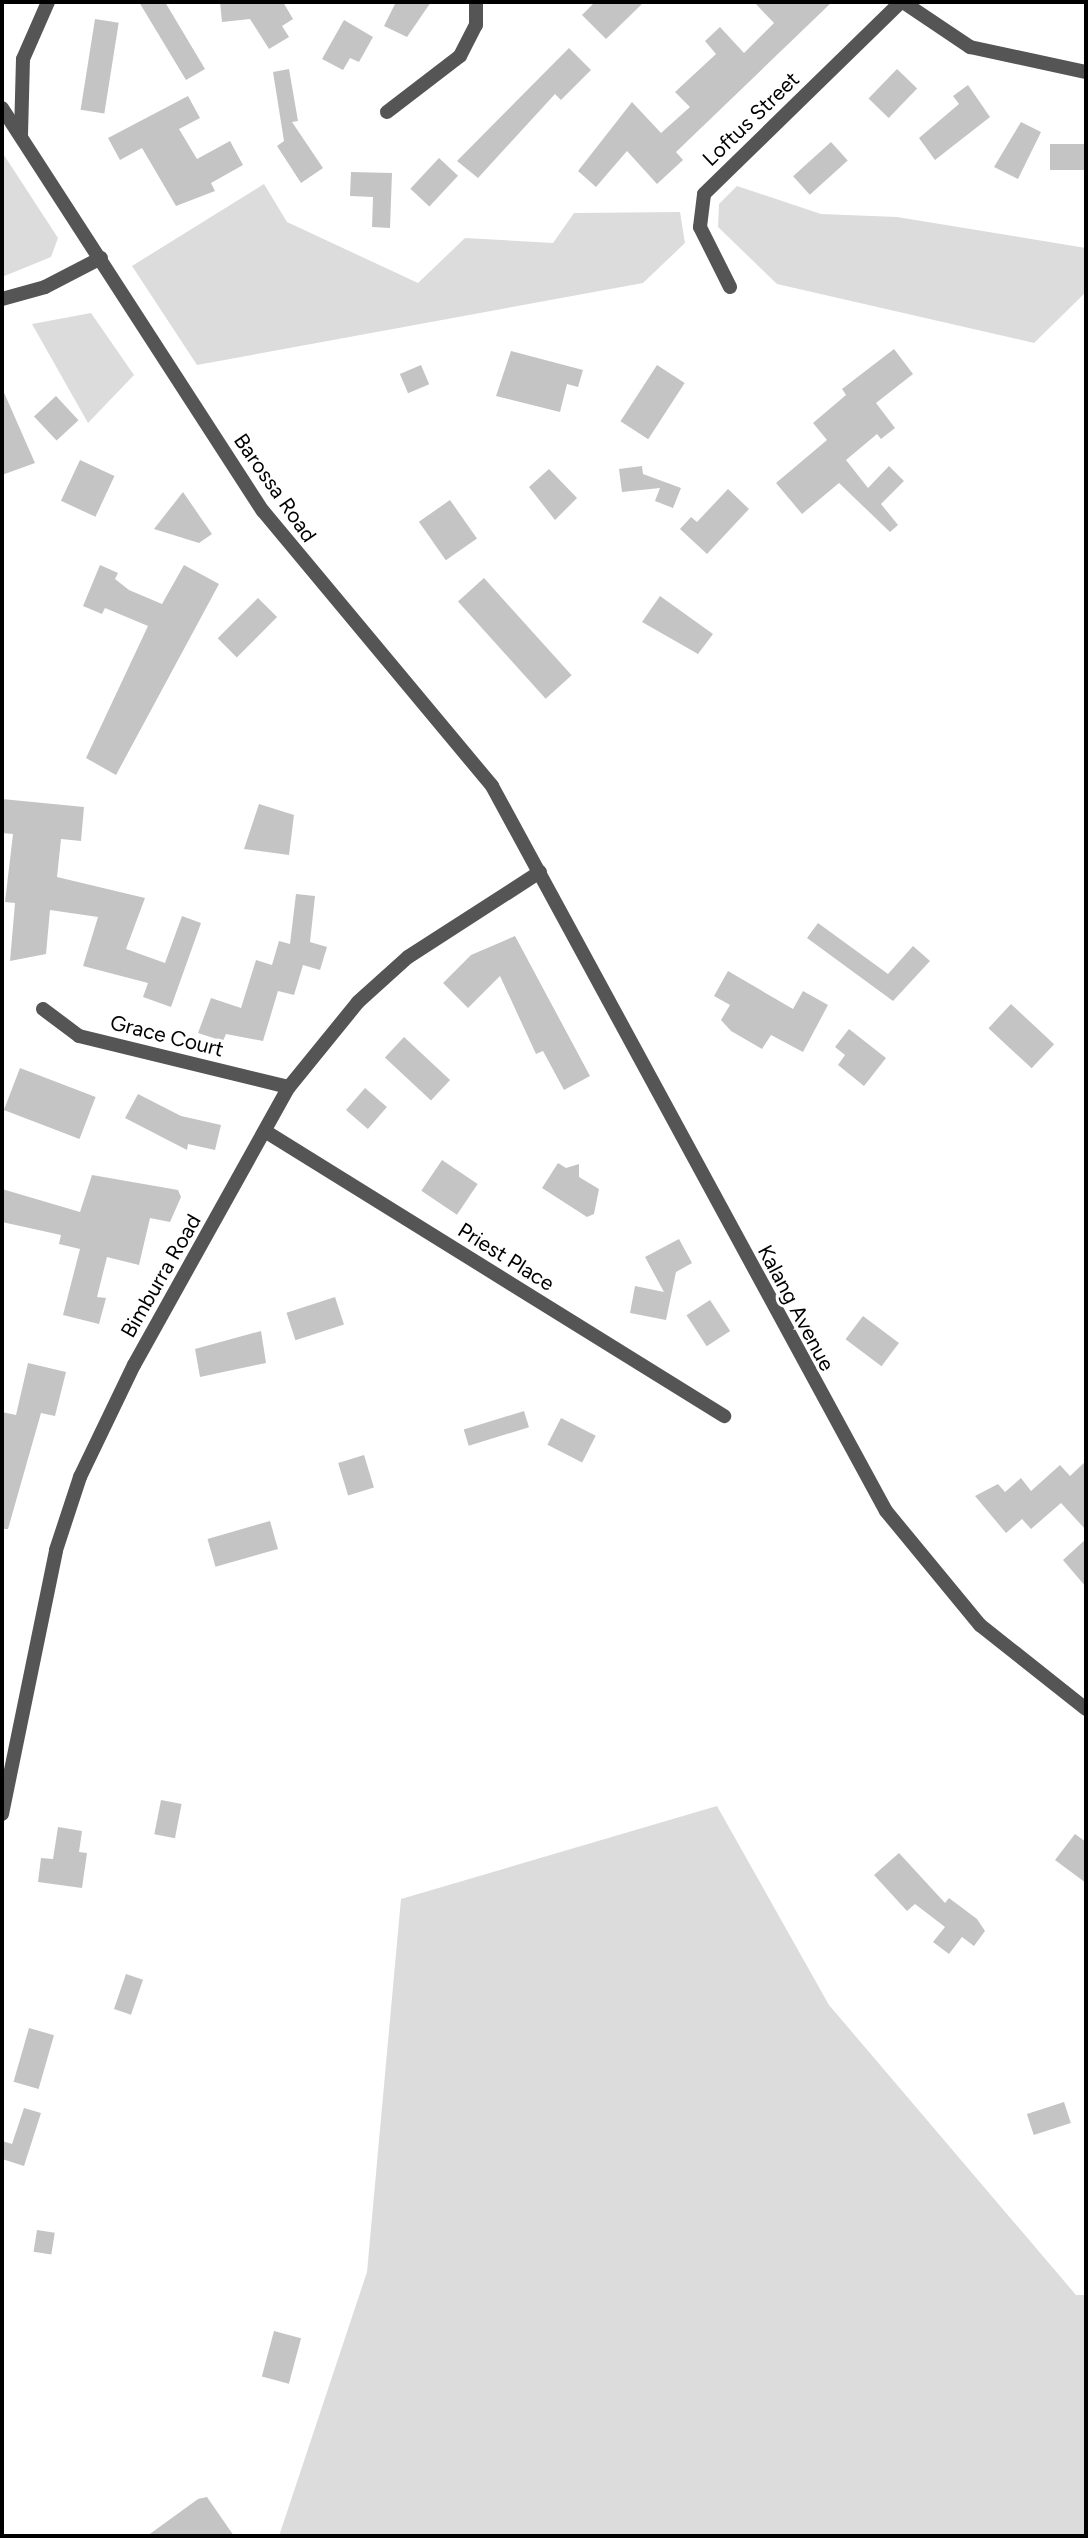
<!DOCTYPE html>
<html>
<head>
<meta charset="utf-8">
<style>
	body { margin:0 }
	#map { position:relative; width:1088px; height:2538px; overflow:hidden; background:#fff; font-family:Figtree,sans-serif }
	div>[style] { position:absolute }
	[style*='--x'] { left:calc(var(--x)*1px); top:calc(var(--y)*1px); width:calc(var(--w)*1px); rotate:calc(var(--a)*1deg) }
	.green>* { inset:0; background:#dcdcdc }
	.building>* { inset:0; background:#c4c4c4; transform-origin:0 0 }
	.minor>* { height:14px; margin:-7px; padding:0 7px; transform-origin:7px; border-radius:7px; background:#555 }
	.tertiary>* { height:14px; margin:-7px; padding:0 7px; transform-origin:7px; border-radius:7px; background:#555 }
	span { translate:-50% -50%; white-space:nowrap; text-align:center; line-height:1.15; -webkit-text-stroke:6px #fff; paint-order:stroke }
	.street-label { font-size:21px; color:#000 }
	.frame { position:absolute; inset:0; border:4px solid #000; pointer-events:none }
</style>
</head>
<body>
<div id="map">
	<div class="green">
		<div style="clip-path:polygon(2px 152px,58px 238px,51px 257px,2px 277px)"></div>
		<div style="clip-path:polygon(264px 184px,287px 222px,418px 283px,465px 238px,553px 243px,574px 213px,680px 212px,685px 243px,643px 283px,197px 365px,132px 266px)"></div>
		<div style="clip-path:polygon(737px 186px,821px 214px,897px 217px,1086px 248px,1086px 292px,1034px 343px,777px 284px,718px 227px,719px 204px)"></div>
		<div style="clip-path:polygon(91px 313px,134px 375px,88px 423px,32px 324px)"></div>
		<div style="clip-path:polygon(717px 1806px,829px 2005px,1076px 2295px,1086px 2295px,1086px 2536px,279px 2536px,367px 2272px,401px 1899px)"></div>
	</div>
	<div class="building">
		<div style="clip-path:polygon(139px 2px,165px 2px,205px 69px,186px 80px)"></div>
		<div style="clip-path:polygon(220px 2px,283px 2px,293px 19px,282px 26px,289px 37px,269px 49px,250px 19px,222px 22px)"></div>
		<div style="clip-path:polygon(396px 2px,431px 2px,407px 37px,384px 26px)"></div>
		<div style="clip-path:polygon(595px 2px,644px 2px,606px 39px,582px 15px)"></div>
		<div style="clip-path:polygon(754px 2px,832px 2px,676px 152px,683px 160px,657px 184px,627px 151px,596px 187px,578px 171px,632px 102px,661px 133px,690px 107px,675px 92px,716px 54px,705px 41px,720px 27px,744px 53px,774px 23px)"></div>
		<div style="left:95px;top:19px;width:24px;height:92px;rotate:9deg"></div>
		<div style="clip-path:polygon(344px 20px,373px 37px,359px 62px,350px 58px,343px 70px,322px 59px)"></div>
		<div style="clip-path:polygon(569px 48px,591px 70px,561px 100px,555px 94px,478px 178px,457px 161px)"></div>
		<div style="clip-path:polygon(289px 69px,298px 121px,292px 122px,323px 168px,301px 183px,277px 146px,284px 141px,273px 72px)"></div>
		<div style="left:897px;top:69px;width:28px;height:41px;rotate:44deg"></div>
		<div style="clip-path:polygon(968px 85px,990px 117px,935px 160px,919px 138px,959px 104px,953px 96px)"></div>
		<div style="clip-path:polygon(188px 96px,200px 118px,179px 129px,197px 159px,230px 141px,243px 165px,211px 183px,215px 191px,176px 206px,142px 148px,120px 160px,108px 138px)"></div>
		<div style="clip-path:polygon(1021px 122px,1041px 132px,1018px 179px,994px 167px)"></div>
		<div style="left:831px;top:142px;width:25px;height:51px;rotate:48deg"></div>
		<div style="left:1086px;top:144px;width:26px;height:36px;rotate:90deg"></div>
		<div style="left:439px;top:158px;width:26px;height:42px;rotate:43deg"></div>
		<div style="clip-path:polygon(351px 172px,392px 173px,390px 228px,372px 227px,373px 197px,350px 196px)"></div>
		<div style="clip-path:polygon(894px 349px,913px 374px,876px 403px,895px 428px,881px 439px,877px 434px,846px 460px,868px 488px,889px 466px,904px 481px,881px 504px,898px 525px,890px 532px,839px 483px,802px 514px,776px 483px,827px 440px,813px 423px,846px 395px,842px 389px)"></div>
		<div style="clip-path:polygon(511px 351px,583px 370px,578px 387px,567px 384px,560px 412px,496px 396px)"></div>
		<div style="left:421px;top:365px;width:21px;height:23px;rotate:67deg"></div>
		<div style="left:657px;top:365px;width:33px;height:67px;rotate:33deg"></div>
		<div style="clip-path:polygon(2px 388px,35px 463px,2px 475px)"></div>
		<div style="left:56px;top:396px;width:33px;height:30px;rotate:47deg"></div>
		<div style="left:80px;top:460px;width:38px;height:45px;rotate:25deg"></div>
		<div style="clip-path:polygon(642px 466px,643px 474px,681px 488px,673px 508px,655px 501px,660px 488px,622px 492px,619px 469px)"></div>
		<div style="clip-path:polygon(549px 469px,577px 498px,555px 520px,529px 487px)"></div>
		<div style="clip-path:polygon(728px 489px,749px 509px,707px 554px,680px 529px,691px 517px,697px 522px)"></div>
		<div style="clip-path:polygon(183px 492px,212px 534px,199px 543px,154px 529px)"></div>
		<div style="left:450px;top:500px;width:47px;height:38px;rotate:55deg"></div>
		<div style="clip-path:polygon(100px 565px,118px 573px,115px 579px,129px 590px,162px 604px,184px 565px,219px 584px,116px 775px,86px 758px,148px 626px,105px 608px,102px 614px,83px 606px)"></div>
		<div style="left:484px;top:578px;width:131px;height:35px;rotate:48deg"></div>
		<div style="clip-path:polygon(660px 596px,713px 634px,698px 654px,642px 622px)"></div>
		<div style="left:258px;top:598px;width:27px;height:57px;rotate:45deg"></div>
		<div style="clip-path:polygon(2px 799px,84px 807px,81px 841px,61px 839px,57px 877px,145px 898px,126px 949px,165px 963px,182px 916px,201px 923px,171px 1007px,143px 997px,148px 983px,83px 966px,98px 917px,50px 910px,46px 954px,10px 961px,15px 903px,5px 902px,13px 834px,2px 833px)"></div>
		<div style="clip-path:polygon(259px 804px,294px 815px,289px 855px,244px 849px)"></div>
		<div style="clip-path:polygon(296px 894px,315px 896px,310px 942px,327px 947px,320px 970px,303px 965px,294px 995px,278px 991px,263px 1041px,226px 1034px,223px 1041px,198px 1033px,211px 998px,241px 1008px,256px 960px,272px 965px,279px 941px,290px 944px)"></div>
		<div style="clip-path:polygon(818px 923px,888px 974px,913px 946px,930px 961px,893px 1001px,807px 938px)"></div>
		<div style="clip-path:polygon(515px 936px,590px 1076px,564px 1090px,543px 1051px,536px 1054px,500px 976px,468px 1008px,443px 983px,471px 955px)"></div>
		<div style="clip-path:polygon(728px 971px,793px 1009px,803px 991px,828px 1005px,803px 1052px,771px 1035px,762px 1049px,731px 1031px,721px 1020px,730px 1005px,714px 996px)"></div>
		<div style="left:1011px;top:1004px;width:59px;height:33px;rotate:43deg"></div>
		<div style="clip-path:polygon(849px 1029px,886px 1058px,864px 1086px,838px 1065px,845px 1055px,835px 1047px)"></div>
		<div style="left:404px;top:1037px;width:63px;height:28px;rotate:43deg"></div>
		<div style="left:20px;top:1068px;width:81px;height:45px;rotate:21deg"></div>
		<div style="left:365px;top:1088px;width:29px;height:29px;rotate:41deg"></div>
		<div style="clip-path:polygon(138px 1094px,181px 1116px,221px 1125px,215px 1150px,188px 1144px,187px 1150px,125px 1118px)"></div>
		<div style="left:442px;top:1160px;width:43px;height:37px;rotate:34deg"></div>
		<div style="clip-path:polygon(558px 1163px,566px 1168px,579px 1164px,579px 1177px,599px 1189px,594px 1214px,587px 1217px,542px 1188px)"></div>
		<div style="clip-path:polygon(92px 1175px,178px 1190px,181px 1197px,170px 1222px,150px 1218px,139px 1265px,107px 1257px,97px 1297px,106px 1298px,99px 1324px,63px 1315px,80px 1249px,59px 1244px,61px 1235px,2px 1222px,2px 1189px,80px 1212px)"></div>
		<div style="clip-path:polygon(679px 1239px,692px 1263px,676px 1272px,666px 1320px,630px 1313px,635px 1286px,664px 1292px,645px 1257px)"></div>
		<div style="left:335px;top:1297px;width:29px;height:51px;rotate:72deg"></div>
		<div style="left:710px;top:1300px;width:37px;height:28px;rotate:57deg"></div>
		<div style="left:863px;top:1316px;width:45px;height:29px;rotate:37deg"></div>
		<div style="clip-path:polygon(261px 1331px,266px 1363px,200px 1377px,195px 1349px)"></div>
		<div style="clip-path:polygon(28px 1363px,66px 1372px,55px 1416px,41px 1413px,8px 1529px,2px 1529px,2px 1412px,16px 1415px)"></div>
		<div style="left:524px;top:1411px;width:17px;height:63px;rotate:73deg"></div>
		<div style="left:561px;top:1418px;width:39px;height:30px;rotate:27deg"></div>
		<div style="left:364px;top:1455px;width:34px;height:27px;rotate:73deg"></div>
		<div style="clip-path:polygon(1086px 1461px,1086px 1530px,1061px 1503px,1031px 1529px,1022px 1519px,1006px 1533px,975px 1496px,998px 1484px,1005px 1492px,1021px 1478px,1031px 1491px,1060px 1465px,1070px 1476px)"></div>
		<div style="left:270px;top:1521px;width:29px;height:65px;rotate:74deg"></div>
		<div style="clip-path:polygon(1086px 1539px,1086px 1587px,1063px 1560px)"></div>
		<div style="left:161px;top:1800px;width:21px;height:35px;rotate:11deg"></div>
		<div style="clip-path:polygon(58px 1827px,82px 1831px,79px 1852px,87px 1853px,82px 1888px,38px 1882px,41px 1858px,53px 1859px)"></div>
		<div style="clip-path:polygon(1075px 1834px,1086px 1842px,1086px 1883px,1055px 1860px)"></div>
		<div style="clip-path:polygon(899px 1853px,945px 1903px,949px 1898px,977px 1919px,985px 1931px,974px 1946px,962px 1937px,949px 1954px,933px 1942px,945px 1927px,915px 1904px,907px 1911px,874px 1875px)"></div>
		<div style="left:126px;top:1974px;width:18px;height:37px;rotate:19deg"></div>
		<div style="left:29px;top:2028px;width:26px;height:56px;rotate:16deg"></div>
		<div style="left:1064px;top:2102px;width:22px;height:39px;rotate:72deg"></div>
		<div style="clip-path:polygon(24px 2108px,41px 2113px,24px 2166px,2px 2159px,2px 2141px,12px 2144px)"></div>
		<div style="left:37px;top:2230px;width:18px;height:22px;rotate:9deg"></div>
		<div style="left:274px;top:2331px;width:28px;height:47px;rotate:15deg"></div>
		<div style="clip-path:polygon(207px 2497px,234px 2536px,147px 2536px,198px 2499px)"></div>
	</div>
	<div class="minor">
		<div style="--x:903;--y:2;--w:81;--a:33.9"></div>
		<div style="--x:970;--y:47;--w:119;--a:12.2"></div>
		<div style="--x:387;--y:112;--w:92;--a:-37.5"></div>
		<div style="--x:460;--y:56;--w:35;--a:-63"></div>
		<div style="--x:476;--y:25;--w:23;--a:-90"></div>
		<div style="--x:21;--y:135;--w:76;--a:-88.5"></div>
		<div style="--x:23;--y:59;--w:62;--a:-66.3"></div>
		<div style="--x:730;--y:287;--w:67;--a:-116.6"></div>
		<div style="--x:700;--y:227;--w:33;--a:-83"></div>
		<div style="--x:704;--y:194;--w:275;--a:-44.3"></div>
		<div style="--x:2;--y:299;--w:45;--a:-15.6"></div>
		<div style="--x:45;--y:287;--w:63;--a:-27.4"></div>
		<div style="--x:43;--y:1009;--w:45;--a:36.9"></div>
		<div style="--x:79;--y:1036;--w:216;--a:13.7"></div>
		<div style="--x:268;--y:1133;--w:537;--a:31.82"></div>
		<div style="--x:2;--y:1814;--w:269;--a:-78.4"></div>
		<div style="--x:56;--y:1550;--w:77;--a:-71.8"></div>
		<div style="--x:80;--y:1477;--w:124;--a:-64.3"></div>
		<div style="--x:134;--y:1365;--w:318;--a:-60.9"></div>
		<div style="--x:289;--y:1087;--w:109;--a:-50.9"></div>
		<div style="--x:358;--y:1002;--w:67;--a:-42"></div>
		<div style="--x:408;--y:957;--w:157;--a:-32.8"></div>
	</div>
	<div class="tertiary">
		<div style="--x:2;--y:108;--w:480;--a:57.1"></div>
		<div style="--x:263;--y:511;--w:358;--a:50.2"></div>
		<div style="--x:492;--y:786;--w:825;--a:61.48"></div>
		<div style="--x:886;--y:1511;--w:148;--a:50.5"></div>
		<div style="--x:980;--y:1625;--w:135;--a:38.4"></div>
	</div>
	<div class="street-label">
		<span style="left:751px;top:119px;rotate:-44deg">Loftus Street</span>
		<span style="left:275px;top:488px;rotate:55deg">Barossa Road</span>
		<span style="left:167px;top:1036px;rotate:14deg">Grace Court</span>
		<span style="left:506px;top:1257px;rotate:32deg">Priest Place</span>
		<span style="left:161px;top:1276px;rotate:-60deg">Bimburra Road</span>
		<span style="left:796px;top:1308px;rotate:62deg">Kalang Avenue</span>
	</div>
	<div class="frame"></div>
</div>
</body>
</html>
